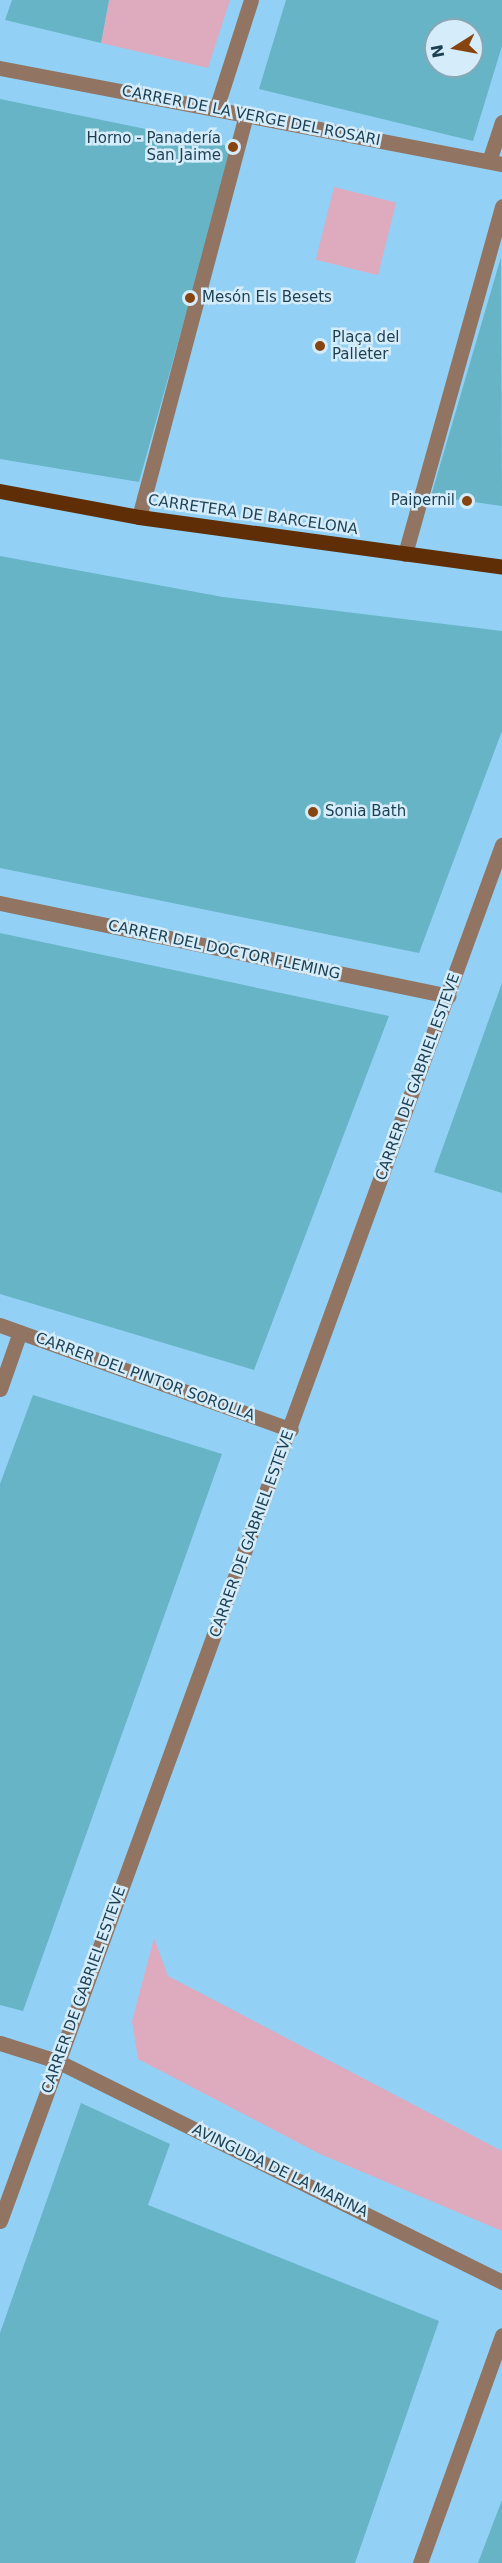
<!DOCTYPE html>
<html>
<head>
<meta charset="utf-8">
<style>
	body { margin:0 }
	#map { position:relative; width:502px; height:2563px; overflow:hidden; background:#92d1f5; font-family:"DejaVu Sans",sans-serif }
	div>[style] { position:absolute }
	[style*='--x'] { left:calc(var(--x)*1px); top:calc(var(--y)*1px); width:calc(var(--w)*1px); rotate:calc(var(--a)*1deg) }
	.green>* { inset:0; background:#ddaabe; transform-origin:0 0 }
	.building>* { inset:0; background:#66b4c5 }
	.minor>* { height:15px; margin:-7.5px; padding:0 7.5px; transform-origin:7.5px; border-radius:7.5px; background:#917462 }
	.major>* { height:15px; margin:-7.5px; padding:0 7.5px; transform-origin:7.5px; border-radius:7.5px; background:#5f2e06 }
	.dots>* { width:16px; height:16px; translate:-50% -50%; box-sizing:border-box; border:3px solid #d5ecfa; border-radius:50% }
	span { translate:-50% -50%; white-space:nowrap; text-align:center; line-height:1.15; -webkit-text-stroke:5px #d5ecfa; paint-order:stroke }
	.street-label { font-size:15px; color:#1c3f51 }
	.poi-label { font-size:15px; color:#1c3f51 }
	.right { translate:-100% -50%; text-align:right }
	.left { translate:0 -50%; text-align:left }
	.north { position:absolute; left:424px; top:18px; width:60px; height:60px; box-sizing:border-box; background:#d5ecfa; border:2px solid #8ba7b6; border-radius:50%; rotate:259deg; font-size:16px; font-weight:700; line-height:24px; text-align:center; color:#1c3f51 }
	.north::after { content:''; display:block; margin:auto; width:21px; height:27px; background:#864510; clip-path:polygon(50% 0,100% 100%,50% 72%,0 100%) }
</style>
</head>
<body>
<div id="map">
	<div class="green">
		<div style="clip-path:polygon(109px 0,230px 0,208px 68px,101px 43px)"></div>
		<div style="left:334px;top:187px;width:64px;height:75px;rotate:14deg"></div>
		<div style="clip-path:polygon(154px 1938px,168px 1976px,502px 2151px,502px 2231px,320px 2154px,138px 2059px,132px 2021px)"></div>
	</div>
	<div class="building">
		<div style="clip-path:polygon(12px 0,109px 0,101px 43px,5px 20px)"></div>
		<div style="clip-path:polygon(evenodd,286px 0,502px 0,502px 46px,473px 141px,259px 89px,286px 0,436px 30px,472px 30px,472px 66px,436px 66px,436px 30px)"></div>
		<div style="clip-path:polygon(0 99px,233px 147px,139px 482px,0 459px)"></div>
		<div style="clip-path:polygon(501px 257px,502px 506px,431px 496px)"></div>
		<div style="clip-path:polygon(0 556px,223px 597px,502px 631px,502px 731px,419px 953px,0 868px)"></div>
		<div style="clip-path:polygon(0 933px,389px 1016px,254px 1370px,0 1294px)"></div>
		<div style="clip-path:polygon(502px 983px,502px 1193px,434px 1172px)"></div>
		<div style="clip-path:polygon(33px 1395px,222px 1454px,23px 2011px,0 2005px,0 1484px)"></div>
		<div style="clip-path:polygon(81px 2103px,170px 2144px,148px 2205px,439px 2321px,355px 2563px,0 2563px,0 2333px)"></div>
		<div style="clip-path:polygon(502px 2500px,502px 2563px,478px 2563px)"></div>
	</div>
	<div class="minor">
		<div style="--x:0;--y:68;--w:511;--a:10.83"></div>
		<div style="--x:216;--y:109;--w:114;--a:-72.2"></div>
		<div style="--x:489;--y:161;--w:41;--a:-71.6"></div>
		<div style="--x:139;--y:517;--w:416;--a:-75.1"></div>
		<div style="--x:405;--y:554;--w:361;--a:-74.4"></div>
		<div style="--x:0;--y:903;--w:458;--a:11.7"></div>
		<div style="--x:0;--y:1325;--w:309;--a:19.8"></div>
		<div style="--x:0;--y:1389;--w:60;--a:-70.7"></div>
		<div style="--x:0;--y:2043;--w:60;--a:17.5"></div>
		<div style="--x:57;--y:2061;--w:497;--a:26.4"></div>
		<div style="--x:0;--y:2221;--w:1465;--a:-69.96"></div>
		<div style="--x:420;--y:2563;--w:242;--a:-70.2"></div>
	</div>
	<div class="major">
		<div style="--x:0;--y:491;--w:141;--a:10.6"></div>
		<div style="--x:139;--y:517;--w:366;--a:7.8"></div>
	</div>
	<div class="dots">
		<div style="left:233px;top:147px;background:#864510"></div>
		<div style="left:190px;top:298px;background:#864510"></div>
		<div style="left:320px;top:346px;background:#864510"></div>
		<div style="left:467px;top:501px;background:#864510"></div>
		<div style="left:313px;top:812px;background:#864510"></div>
	</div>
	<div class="street-label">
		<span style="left:251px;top:116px;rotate:11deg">CARRER DE LA VERGE DEL ROSARI</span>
		<span style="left:253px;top:515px;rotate:8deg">CARRETERA DE BARCELONA</span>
		<span style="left:224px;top:950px;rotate:12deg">CARRER DEL DOCTOR FLEMING</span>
		<span style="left:418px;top:1077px;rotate:-70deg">CARRER DE GABRIEL ESTEVE</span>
		<span style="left:145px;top:1377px;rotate:20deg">CARRER DEL PINTOR SOROLLA</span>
		<span style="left:252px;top:1534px;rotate:-70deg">CARRER DE GABRIEL ESTEVE</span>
		<span style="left:84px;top:1990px;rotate:-70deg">CARRER DE GABRIEL ESTEVE</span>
		<span style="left:280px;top:2171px;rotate:26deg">AVINGUDA DE LA MARINA</span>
	</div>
	<div class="poi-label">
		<span class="right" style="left:221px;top:147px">Horno - Panadería<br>San Jaime</span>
		<span class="left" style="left:202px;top:298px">Mesón Els Besets</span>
		<span class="left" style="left:332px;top:346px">Plaça del<br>Palleter</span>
		<span class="right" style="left:455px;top:501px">Paipernil</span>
		<span class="left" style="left:325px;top:812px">Sonia Bath</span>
	</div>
	<div class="north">N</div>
</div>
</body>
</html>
